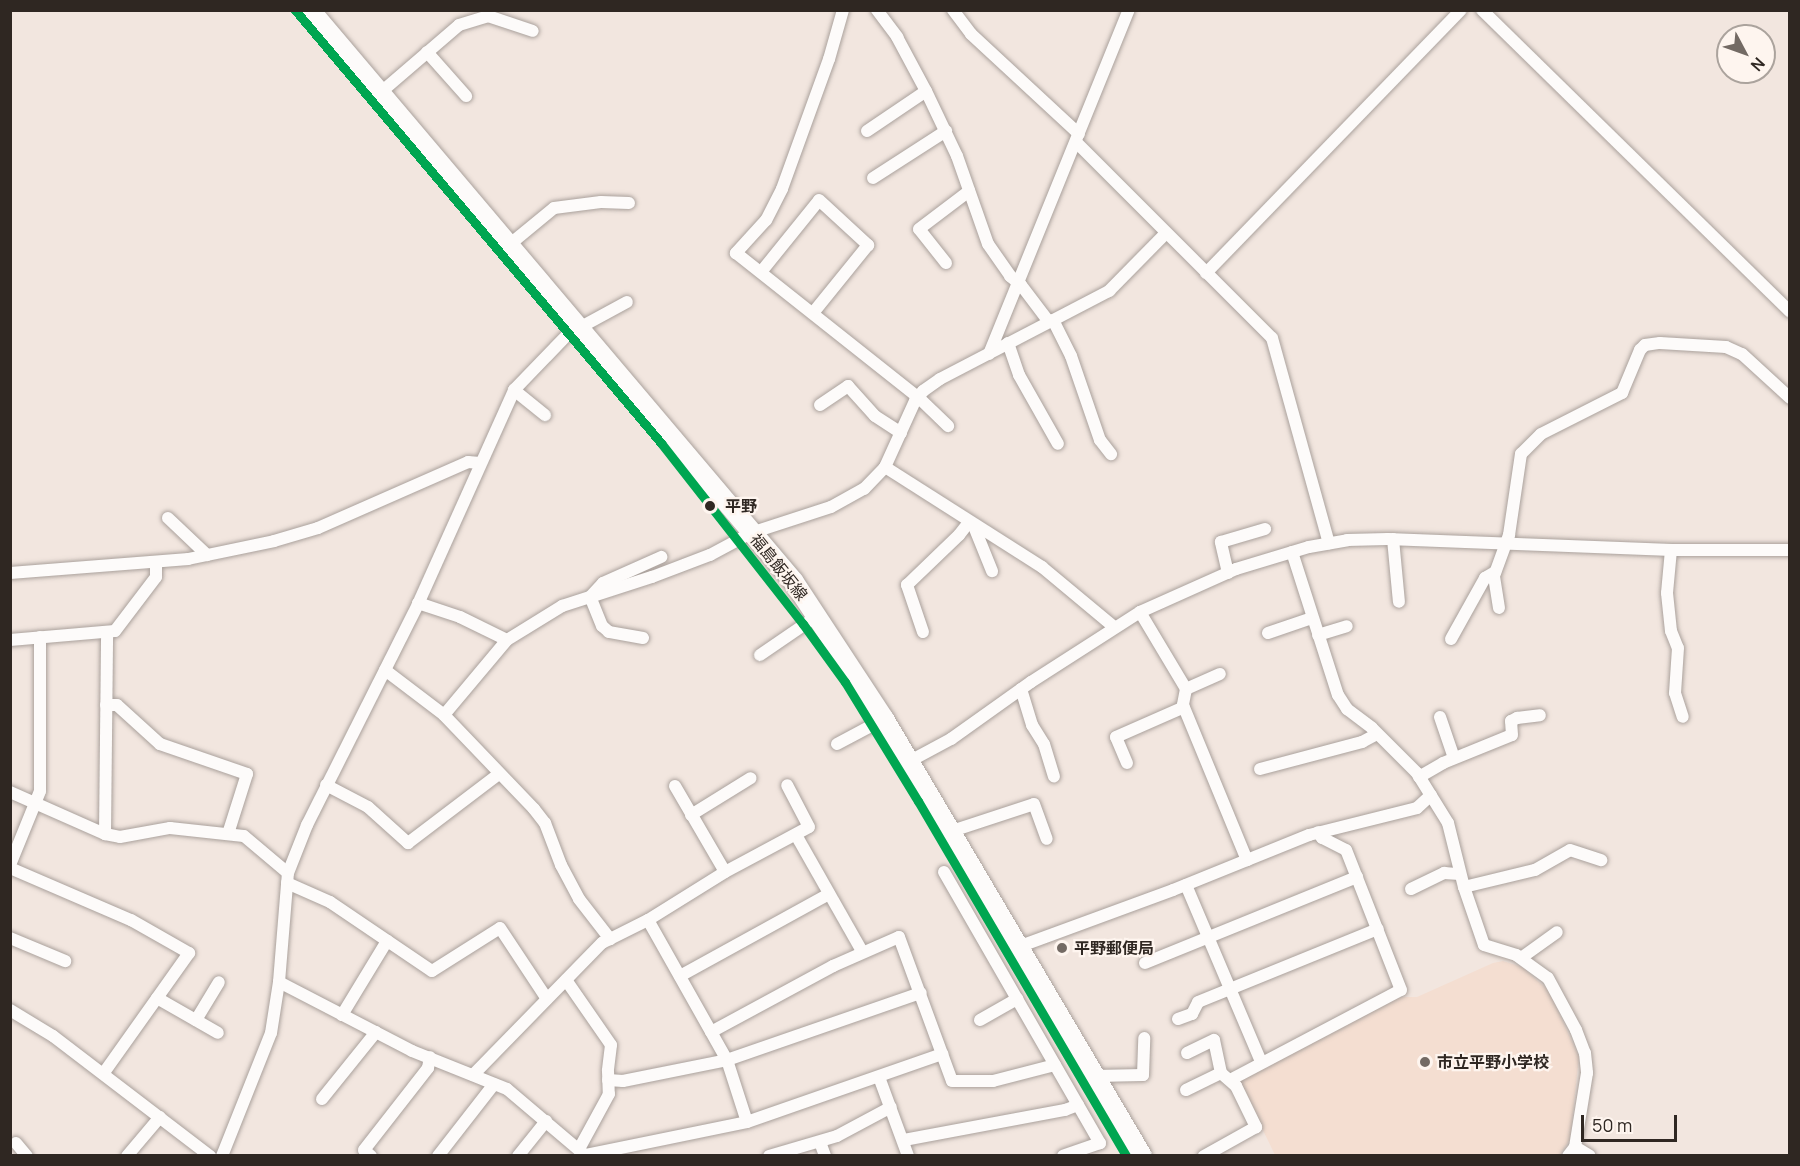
<!DOCTYPE html>
<html>
<head>
<meta charset="utf-8">
<style>
	body { margin:0 }
	#map { position:relative; width:1800px; height:1166px; overflow:hidden; background:#f2e6df; font-family:Manrope,"Noto Sans JP",sans-serif }
	div>[style] { position:absolute }
	[style*='--x'] { left:calc(var(--x)*1px); top:calc(var(--y)*1px); width:calc(var(--w)*1px); rotate:calc(var(--a)*1deg) }
	.built>* { inset:0; background:#f4ded1 }
	.roads { filter:drop-shadow(0 0 2px #aaa19c) drop-shadow(0 0 2px #aaa19c) }
	.minor>* { height:12px; margin:-6px; padding:0 6px; transform-origin:6px; border-radius:6px; background:#fdfbfa }
	.primary>* { height:20px; margin:-10px; padding:0 10px; transform-origin:10px; border-radius:10px; background:#fdfbfa }
	.rail-1>* { height:9px; margin:-4.5px; padding:0 4.5px; transform-origin:4.5px; border-radius:4.5px; background:#00a651 }
	.dots>* { width:16px; height:16px; translate:-50% -50%; box-sizing:border-box; border:3px solid #fef5ef; border-radius:50% }
	span { translate:-50% -50%; white-space:nowrap; text-align:center; line-height:1.15; -webkit-text-stroke:4.5px #fef5ef; paint-order:stroke }
	.stop-label { font-size:16px; color:#2f2722; font-weight:700 }
	.left { translate:0 -50%; text-align:left }
	.street-label { font-size:16px; color:#2f2722 }
	.poi-label { font-size:16px; color:#2f2722; font-weight:700 }
	.frame { position:absolute; inset:0; border:12px solid #2f2722; pointer-events:none }
	.north { position:absolute; left:1716px; top:24px; width:60px; height:60px; box-sizing:border-box; background:#fef5ef; border:2px solid #aba39d; border-radius:50%; rotate:131deg; font-size:16px; font-weight:700; line-height:24px; text-align:center; color:#2f2722 }
	.north::after { content:''; display:block; margin:auto; width:21px; height:27px; background:#736a64; clip-path:polygon(50% 0,100% 100%,50% 72%,0 100%) }
	.scale { position:absolute; left:1581px; top:1115px; width:96px; height:27px; box-sizing:border-box; border:3px solid #2f2722; border-top:0; padding-left:8px; font-size:18px; line-height:21px; white-space:nowrap; color:#2f2722; -webkit-text-stroke:4px #fef5ef; paint-order:stroke }
</style>
</head>
<body>
<div id="map">
	<div class="built">
		<div style="clip-path:polygon(1503px 961px,1522px 967px,1549px 991px,1579px 1057px,1570px 1139px,1560px 1155px,1275px 1155px,1238px 1079px,1401px 997px,1417px 997px,1493px 963px)"></div>
	</div>
	<div class="roads">
		<div class="minor">
			<div style="--x:843;--y:10;--w:51;--a:105.9"></div>
			<div style="--x:829;--y:59;--w:138;--a:109.9"></div>
			<div style="--x:782;--y:189;--w:35;--a:117"></div>
			<div style="--x:766;--y:220;--w:45;--a:132.3"></div>
			<div style="--x:736;--y:253;--w:232;--a:38.4"></div>
			<div style="--x:918;--y:397;--w:42;--a:44"></div>
			<div style="--x:877;--y:10;--w:34;--a:53"></div>
			<div style="--x:897;--y:37;--w:61;--a:61.8"></div>
			<div style="--x:953;--y:10;--w:30;--a:53"></div>
			<div style="--x:971;--y:34;--w:147;--a:42.8"></div>
			<div style="--x:1482;--y:10;--w:431;--a:44.4"></div>
			<div style="--x:427;--y:52;--w:59;--a:48.4"></div>
			<div style="--x:380;--y:93;--w:104;--a:-40.7"></div>
			<div style="--x:459;--y:25;--w:30;--a:-17"></div>
			<div style="--x:488;--y:16;--w:47;--a:18.4"></div>
			<div style="--x:867;--y:131;--w:71;--a:-34.1"></div>
			<div style="--x:926;--y:91;--w:72;--a:64.5"></div>
			<div style="--x:957;--y:156;--w:93;--a:70.6"></div>
			<div style="--x:988;--y:244;--w:39;--a:55"></div>
			<div style="--x:1010;--y:276;--w:14;--a:39"></div>
			<div style="--x:1021;--y:285;--w:46;--a:52.9"></div>
			<div style="--x:1076;--y:142;--w:277;--a:45"></div>
			<div style="--x:1272;--y:338;--w:213;--a:74.5"></div>
			<div style="--x:873;--y:178;--w:87;--a:-32.8"></div>
			<div style="--x:509;--y:245;--w:58;--a:-39.4"></div>
			<div style="--x:554;--y:208;--w:47;--a:-7.3"></div>
			<div style="--x:601;--y:202;--w:28;--a:2"></div>
			<div style="--x:946;--y:263;--w:43;--a:-128.5"></div>
			<div style="--x:919;--y:229;--w:63;--a:-37.2"></div>
			<div style="--x:761;--y:272;--w:92;--a:-51.1"></div>
			<div style="--x:819;--y:200;--w:67;--a:42.6"></div>
			<div style="--x:868;--y:245;--w:87;--a:129"></div>
			<div style="--x:1206;--y:273;--w:366;--a:-45.9"></div>
			<div style="--x:1053;--y:320;--w:40;--a:63.4"></div>
			<div style="--x:1071;--y:356;--w:89;--a:71"></div>
			<div style="--x:1100;--y:440;--w:18;--a:52"></div>
			<div style="--x:1008;--y:343;--w:34;--a:71"></div>
			<div style="--x:1019;--y:375;--w:79;--a:60.5"></div>
			<div style="--x:989;--y:354;--w:371;--a:-67.9"></div>
			<div style="--x:514;--y:390;--w:40;--a:39"></div>
			<div style="--x:820;--y:405;--w:34;--a:-34"></div>
			<div style="--x:848;--y:386;--w:40;--a:48"></div>
			<div style="--x:875;--y:416;--w:31;--a:33"></div>
			<div style="--x:885;--y:467;--w:186;--a:32.5"></div>
			<div style="--x:1042;--y:567;--w:94;--a:39.8"></div>
			<div style="--x:168;--y:518;--w:54;--a:43.5"></div>
			<div style="--x:973;--y:524;--w:51;--a:68"></div>
			<div style="--x:1393;--y:539;--w:63;--a:84.6"></div>
			<div style="--x:1671;--y:550;--w:43;--a:95.3"></div>
			<div style="--x:1667;--y:593;--w:38;--a:84"></div>
			<div style="--x:1671;--y:631;--w:18;--a:68"></div>
			<div style="--x:1678;--y:648;--w:45;--a:93.8"></div>
			<div style="--x:1675;--y:693;--w:25;--a:72"></div>
			<div style="--x:1292;--y:552;--w:150;--a:72.2"></div>
			<div style="--x:1338;--y:695;--w:17;--a:57"></div>
			<div style="--x:1347;--y:709;--w:31;--a:37"></div>
			<div style="--x:1372;--y:728;--w:64;--a:45"></div>
			<div style="--x:1417;--y:773;--w:59;--a:58.2"></div>
			<div style="--x:1448;--y:823;--w:66;--a:76"></div>
			<div style="--x:1464;--y:887;--w:61;--a:71"></div>
			<div style="--x:1484;--y:945;--w:34;--a:17"></div>
			<div style="--x:1516;--y:955;--w:39;--a:36"></div>
			<div style="--x:1548;--y:978;--w:59;--a:61.7"></div>
			<div style="--x:1576;--y:1030;--w:25;--a:69"></div>
			<div style="--x:1585;--y:1053;--w:20;--a:84"></div>
			<div style="--x:1587;--y:1073;--w:75;--a:99.2"></div>
			<div style="--x:1575;--y:1147;--w:11;--a:128"></div>
			<div style="--x:10;--y:573;--w:179;--a:-4.5"></div>
			<div style="--x:188;--y:559;--w:88;--a:-11.8"></div>
			<div style="--x:274;--y:541;--w:46;--a:-16.5"></div>
			<div style="--x:318;--y:528;--w:164;--a:-23.7"></div>
			<div style="--x:468;--y:462;--w:12;--a:5"></div>
			<div style="--x:1228;--y:573;--w:32;--a:-103"></div>
			<div style="--x:1221;--y:542;--w:46;--a:-16.5"></div>
			<div style="--x:418;--y:603;--w:44;--a:18.4"></div>
			<div style="--x:460;--y:617;--w:52;--a:26.1"></div>
			<div style="--x:1499;--y:608;--w:32;--a:-99"></div>
			<div style="--x:1494;--y:576;--w:44;--a:-69.9"></div>
			<div style="--x:1509;--y:535;--w:82;--a:-81.6"></div>
			<div style="--x:1521;--y:454;--w:28;--a:-45"></div>
			<div style="--x:1541;--y:434;--w:91;--a:-26.8"></div>
			<div style="--x:1622;--y:393;--w:47;--a:-67.3"></div>
			<div style="--x:1640;--y:350;--w:7;--a:-45"></div>
			<div style="--x:1645;--y:345;--w:15;--a:-8"></div>
			<div style="--x:1660;--y:343;--w:66;--a:3.5"></div>
			<div style="--x:1726;--y:347;--w:17;--a:24"></div>
			<div style="--x:1742;--y:354;--w:65;--a:42.5"></div>
			<div style="--x:1140;--y:612;--w:90;--a:59.1"></div>
			<div style="--x:1186;--y:689;--w:16;--a:101"></div>
			<div style="--x:1183;--y:705;--w:168;--a:67.6"></div>
			<div style="--x:923;--y:632;--w:50;--a:-108.8"></div>
			<div style="--x:907;--y:585;--w:72;--a:-43.9"></div>
			<div style="--x:959;--y:535;--w:16;--a:-52"></div>
			<div style="--x:1268;--y:633;--w:46;--a:-18.8"></div>
			<div style="--x:1318;--y:635;--w:30;--a:-17"></div>
			<div style="--x:643;--y:638;--w:35;--a:-170"></div>
			<div style="--x:609;--y:632;--w:9;--a:-139"></div>
			<div style="--x:602;--y:626;--w:31;--a:-112"></div>
			<div style="--x:590;--y:597;--w:19;--a:-47"></div>
			<div style="--x:603;--y:583;--w:64;--a:-24.1"></div>
			<div style="--x:1451;--y:639;--w:70;--a:-60.9"></div>
			<div style="--x:1485;--y:578;--w:12;--a:-31"></div>
			<div style="--x:10;--y:640;--w:105;--a:-4.9"></div>
			<div style="--x:115;--y:631;--w:68;--a:-52.8"></div>
			<div style="--x:156;--y:577;--w:15;--a:-90"></div>
			<div style="--x:760;--y:655;--w:69;--a:-34.4"></div>
			<div style="--x:385;--y:670;--w:74;--a:37.3"></div>
			<div style="--x:444;--y:715;--w:130;--a:46.2"></div>
			<div style="--x:534;--y:809;--w:18;--a:52"></div>
			<div style="--x:545;--y:823;--w:45;--a:69.1"></div>
			<div style="--x:561;--y:865;--w:38;--a:62"></div>
			<div style="--x:579;--y:899;--w:51;--a:52.2"></div>
			<div style="--x:1021;--y:689;--w:38;--a:73"></div>
			<div style="--x:1032;--y:725;--w:22;--a:58"></div>
			<div style="--x:1044;--y:744;--w:34;--a:73"></div>
			<div style="--x:1186;--y:689;--w:37;--a:-24"></div>
			<div style="--x:106;--y:705;--w:11;--a:0"></div>
			<div style="--x:117;--y:705;--w:58;--a:42.2"></div>
			<div style="--x:160;--y:744;--w:92;--a:19"></div>
			<div style="--x:247;--y:774;--w:63;--a:107.6"></div>
			<div style="--x:444;--y:715;--w:98;--a:-50"></div>
			<div style="--x:507;--y:640;--w:65;--a:-31.7"></div>
			<div style="--x:562;--y:606;--w:95;--a:-17.9"></div>
			<div style="--x:652;--y:577;--w:62;--a:-20.8"></div>
			<div style="--x:710;--y:555;--w:47;--a:-28.2"></div>
			<div style="--x:751;--y:533;--w:84;--a:-18"></div>
			<div style="--x:831;--y:507;--w:38;--a:-29"></div>
			<div style="--x:864;--y:489;--w:30;--a:-46"></div>
			<div style="--x:885;--y:467;--w:72;--a:-65.6"></div>
			<div style="--x:915;--y:401;--w:13;--a:-51"></div>
			<div style="--x:923;--y:391;--w:21;--a:-35"></div>
			<div style="--x:940;--y:379;--w:191;--a:-27.5"></div>
			<div style="--x:1109;--y:291;--w:81;--a:-45.5"></div>
			<div style="--x:1440;--y:717;--w:43;--a:71.1"></div>
			<div style="--x:837;--y:744;--w:53;--a:-28"></div>
			<div style="--x:910;--y:761;--w:47;--a:-28.2"></div>
			<div style="--x:951;--y:739;--w:98;--a:-35.5"></div>
			<div style="--x:1031;--y:682;--w:130;--a:-32.7"></div>
			<div style="--x:1140;--y:612;--w:105;--a:-24.1"></div>
			<div style="--x:1236;--y:569;--w:76;--a:-16.8"></div>
			<div style="--x:1309;--y:547;--w:39;--a:-10"></div>
			<div style="--x:1347;--y:540;--w:41;--a:-1.4"></div>
			<div style="--x:1388;--y:539;--w:284;--a:2.2"></div>
			<div style="--x:1672;--y:550;--w:118;--a:0"></div>
			<div style="--x:1127;--y:763;--w:28;--a:-113"></div>
			<div style="--x:1116;--y:737;--w:74;--a:-23.8"></div>
			<div style="--x:1260;--y:769;--w:106;--a:-14.8"></div>
			<div style="--x:1362;--y:742;--w:17;--a:-28"></div>
			<div style="--x:1419;--y:777;--w:28;--a:-30"></div>
			<div style="--x:1443;--y:763;--w:74;--a:-22.1"></div>
			<div style="--x:1512;--y:735;--w:14;--a:-94"></div>
			<div style="--x:1511;--y:721;--w:7;--a:-27"></div>
			<div style="--x:1517;--y:718;--w:23;--a:-7"></div>
			<div style="--x:326;--y:785;--w:47;--a:27.6"></div>
			<div style="--x:368;--y:807;--w:54;--a:42"></div>
			<div style="--x:408;--y:843;--w:114;--a:-37.2"></div>
			<div style="--x:675;--y:786;--w:99;--a:59.8"></div>
			<div style="--x:10;--y:792;--w:104;--a:23.9"></div>
			<div style="--x:105;--y:834;--w:15;--a:11"></div>
			<div style="--x:120;--y:837;--w:51;--a:-10.2"></div>
			<div style="--x:170;--y:828;--w:74;--a:6.2"></div>
			<div style="--x:244;--y:836;--w:57;--a:40.1"></div>
			<div style="--x:691;--y:815;--w:70;--a:-31.7"></div>
			<div style="--x:949;--y:832;--w:89;--a:-18.2"></div>
			<div style="--x:1034;--y:804;--w:37;--a:70"></div>
			<div style="--x:105;--y:834;--w:202;--a:-89.4"></div>
			<div style="--x:796;--y:835;--w:133;--a:60.4"></div>
			<div style="--x:10;--y:865;--w:80;--a:-67.9"></div>
			<div style="--x:40;--y:791;--w:154;--a:-90"></div>
			<div style="--x:10;--y:868;--w:132;--a:23.3"></div>
			<div style="--x:131;--y:920;--w:67;--a:29.6"></div>
			<div style="--x:189;--y:953;--w:148;--a:125.4"></div>
			<div style="--x:944;--y:872;--w:313;--a:60.1"></div>
			<div style="--x:1100;--y:1143;--w:39;--a:161"></div>
			<div style="--x:287;--y:883;--w:47;--a:23.8"></div>
			<div style="--x:330;--y:902;--w:123;--a:34.1"></div>
			<div style="--x:432;--y:971;--w:80;--a:-32.3"></div>
			<div style="--x:500;--y:928;--w:85;--a:56.5"></div>
			<div style="--x:1186;--y:885;--w:192;--a:67"></div>
			<div style="--x:1464;--y:887;--w:73;--a:-13.5"></div>
			<div style="--x:1535;--y:870;--w:40;--a:-29.7"></div>
			<div style="--x:1570;--y:850;--w:33;--a:18"></div>
			<div style="--x:1411;--y:889;--w:37;--a:-26"></div>
			<div style="--x:1444;--y:873;--w:16;--a:4"></div>
			<div style="--x:648;--y:920;--w:161;--a:60.6"></div>
			<div style="--x:727;--y:1060;--w:65;--a:72.1"></div>
			<div style="--x:10;--y:938;--w:60;--a:22.7"></div>
			<div style="--x:1018;--y:947;--w:165;--a:-20.2"></div>
			<div style="--x:1173;--y:890;--w:147;--a:-22"></div>
			<div style="--x:1309;--y:835;--w:111;--a:-14"></div>
			<div style="--x:1417;--y:808;--w:19;--a:-43"></div>
			<div style="--x:1521;--y:958;--w:44;--a:-35.8"></div>
			<div style="--x:1145;--y:963;--w:229;--a:-22.1"></div>
			<div style="--x:680;--y:976;--w:170;--a:-28.8"></div>
			<div style="--x:566;--y:980;--w:79;--a:55.3"></div>
			<div style="--x:611;--y:1045;--w:26;--a:97"></div>
			<div style="--x:608;--y:1071;--w:23;--a:88"></div>
			<div style="--x:609;--y:1094;--w:63;--a:118.6"></div>
			<div style="--x:279;--y:982;--w:150;--a:27.4"></div>
			<div style="--x:412;--y:1051;--w:102;--a:21.8"></div>
			<div style="--x:507;--y:1089;--w:104;--a:40.3"></div>
			<div style="--x:157;--y:998;--w:70;--a:29.8"></div>
			<div style="--x:10;--y:1010;--w:50;--a:31.2"></div>
			<div style="--x:53;--y:1036;--w:198;--a:37.4"></div>
			<div style="--x:342;--y:1015;--w:87;--a:-58.7"></div>
			<div style="--x:1178;--y:1019;--w:15;--a:-20"></div>
			<div style="--x:1192;--y:1014;--w:13;--a:-63"></div>
			<div style="--x:1198;--y:1002;--w:194;--a:-22.1"></div>
			<div style="--x:196;--y:1020;--w:44;--a:-58.8"></div>
			<div style="--x:980;--y:1020;--w:43;--a:-29.6"></div>
			<div style="--x:711;--y:1032;--w:139;--a:-28.4"></div>
			<div style="--x:833;--y:966;--w:72;--a:-23.7"></div>
			<div style="--x:899;--y:937;--w:153;--a:69.8"></div>
			<div style="--x:952;--y:1081;--w:41;--a:0"></div>
			<div style="--x:993;--y:1081;--w:64;--a:-14.5"></div>
			<div style="--x:1187;--y:1053;--w:30;--a:-26"></div>
			<div style="--x:1214;--y:1040;--w:34;--a:78"></div>
			<div style="--x:1221;--y:1073;--w:20;--a:41"></div>
			<div style="--x:1236;--y:1086;--w:46;--a:64"></div>
			<div style="--x:1256;--y:1127;--w:60;--a:150.9"></div>
			<div style="--x:473;--y:1075;--w:185;--a:-45.7"></div>
			<div style="--x:602;--y:943;--w:51;--a:-26.6"></div>
			<div style="--x:648;--y:920;--w:91;--a:-31.9"></div>
			<div style="--x:725;--y:872;--w:95;--a:-28.2"></div>
			<div style="--x:809;--y:827;--w:47;--a:-117.6"></div>
			<div style="--x:1095;--y:1076;--w:48;--a:-1.2"></div>
			<div style="--x:1143;--y:1075;--w:37;--a:-88"></div>
			<div style="--x:879;--y:1077;--w:84;--a:69.8"></div>
			<div style="--x:608;--y:1080;--w:15;--a:4"></div>
			<div style="--x:623;--y:1081;--w:106;--a:-11.4"></div>
			<div style="--x:727;--y:1060;--w:205;--a:-19.1"></div>
			<div style="--x:1230;--y:1080;--w:193;--a:-27.8"></div>
			<div style="--x:1401;--y:990;--w:150;--a:-111.4"></div>
			<div style="--x:1346;--y:850;--w:27;--a:-153"></div>
			<div style="--x:1322;--y:838;--w:7;--a:-124"></div>
			<div style="--x:1186;--y:1090;--w:39;--a:-26"></div>
			<div style="--x:322;--y:1099;--w:86;--a:-51.1"></div>
			<div style="--x:904;--y:1140;--w:164;--a:-10.6"></div>
			<div style="--x:1065;--y:1110;--w:14;--a:-21"></div>
			<div style="--x:820;--y:1142;--w:15;--a:70"></div>
			<div style="--x:16;--y:1143;--w:17;--a:50"></div>
			<div style="--x:1575;--y:1147;--w:17;--a:31"></div>
			<div style="--x:586;--y:1155;--w:164;--a:-11.6"></div>
			<div style="--x:747;--y:1122;--w:207;--a:-19.2"></div>
			<div style="--x:127;--y:1156;--w:51;--a:-49.8"></div>
			<div style="--x:222;--y:1156;--w:132;--a:-68.3"></div>
			<div style="--x:271;--y:1033;--w:52;--a:-81.1"></div>
			<div style="--x:279;--y:982;--w:109;--a:-85.3"></div>
			<div style="--x:288;--y:873;--w:52;--a:-68.4"></div>
			<div style="--x:307;--y:825;--w:247;--a:-63.3"></div>
			<div style="--x:418;--y:604;--w:235;--a:-65.8"></div>
			<div style="--x:514;--y:390;--w:78;--a:-46"></div>
			<div style="--x:568;--y:334;--w:67;--a:-28.5"></div>
			<div style="--x:371;--y:1156;--w:9;--a:-139"></div>
			<div style="--x:364;--y:1150;--w:104;--a:-52"></div>
			<div style="--x:428;--y:1068;--w:11;--a:-80"></div>
			<div style="--x:438;--y:1156;--w:91;--a:-52.1"></div>
			<div style="--x:518;--y:1156;--w:45;--a:-51.3"></div>
			<div style="--x:769;--y:1156;--w:71;--a:-16.4"></div>
			<div style="--x:837;--y:1136;--w:61;--a:-28.2"></div>
		</div>
		<div class="primary">
			<div style="--x:310;--y:10;--w:749;--a:49.76"></div>
			<div style="--x:794;--y:582;--w:164;--a:56.7"></div>
			<div style="--x:884;--y:719;--w:507;--a:59.44"></div>
		</div>
	</div>
	<div class="rail-1">
		<div style="--x:295;--y:10;--w:567;--a:49.79"></div>
		<div style="--x:661;--y:443;--w:230;--a:51.9"></div>
		<div style="--x:803;--y:624;--w:72;--a:54.1"></div>
		<div style="--x:845;--y:682;--w:140;--a:58.5"></div>
		<div style="--x:918;--y:801;--w:411;--a:59.6"></div>
	</div>
	<div class="dots">
		<div style="left:710px;top:506px;background:#2f2722"></div>
		<div style="left:1062px;top:948px;background:#736a64"></div>
		<div style="left:1425px;top:1062px;background:#736a64"></div>
	</div>
	<div class="stop-label">
		<span class="left" style="left:725px;top:506px">平野</span>
	</div>
	<div class="street-label">
		<span style="left:779px;top:567px;rotate:51deg">福島飯坂線</span>
	</div>
	<div class="poi-label">
		<span class="left" style="left:1074px;top:948px">平野郵便局</span>
		<span class="left" style="left:1437px;top:1062px">市立平野小学校</span>
	</div>
	<div class="frame"></div>
	<div class="north">N</div>
	<div class="scale">50 m</div>
</div>
</body>
</html>
